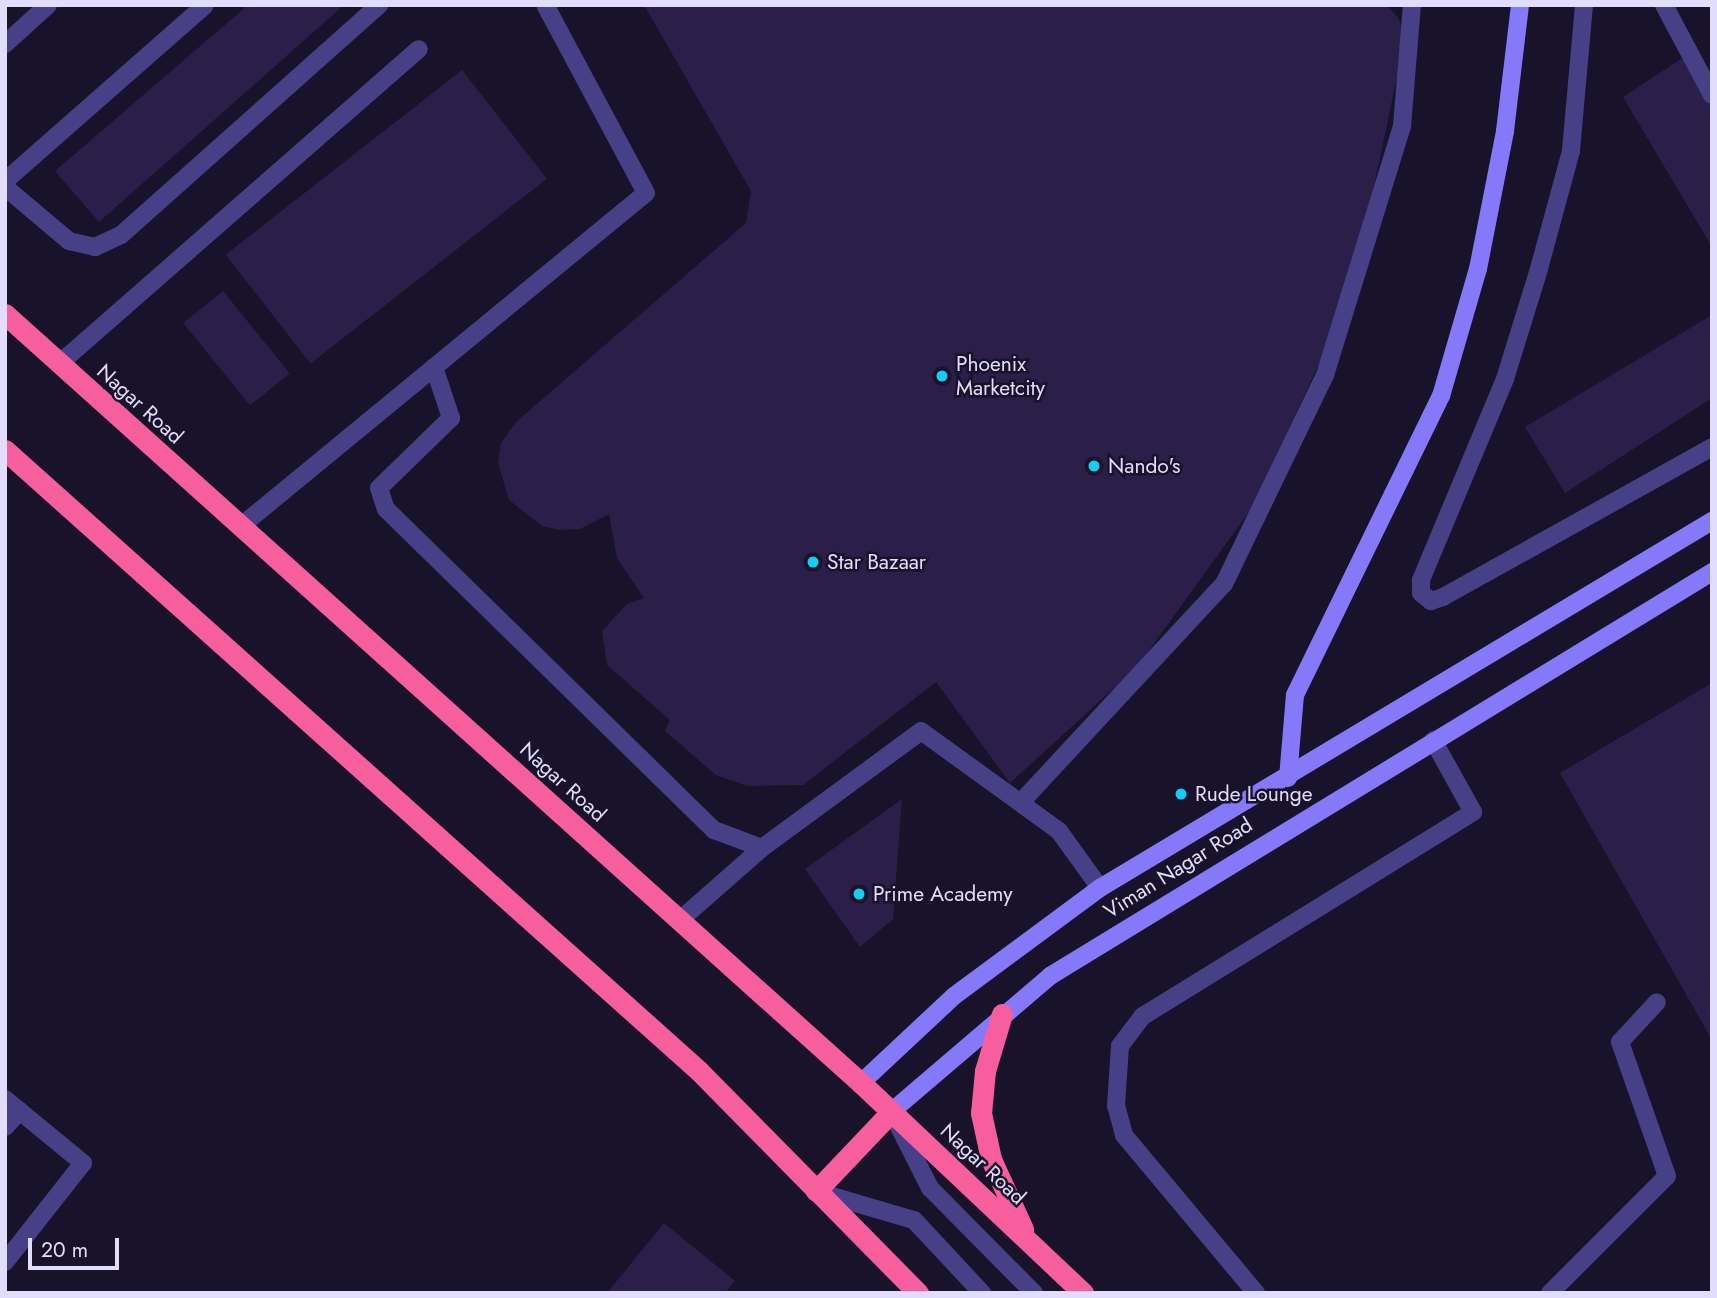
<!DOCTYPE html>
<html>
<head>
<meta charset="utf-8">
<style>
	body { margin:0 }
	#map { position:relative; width:1717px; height:1298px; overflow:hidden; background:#18122a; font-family:Jost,sans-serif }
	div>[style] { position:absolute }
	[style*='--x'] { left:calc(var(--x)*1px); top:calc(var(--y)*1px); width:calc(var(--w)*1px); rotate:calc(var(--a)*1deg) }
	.building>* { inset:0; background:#2b1f4a; transform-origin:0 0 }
	.lane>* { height:18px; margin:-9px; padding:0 9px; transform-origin:9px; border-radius:9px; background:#474087 }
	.street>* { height:18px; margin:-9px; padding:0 9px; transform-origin:9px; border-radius:9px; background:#474087 }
	.secondary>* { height:18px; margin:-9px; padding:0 9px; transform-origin:9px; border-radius:9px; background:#8579f9 }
	.highway>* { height:21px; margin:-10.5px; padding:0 10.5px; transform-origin:10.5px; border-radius:10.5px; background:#f75e9d }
	.dots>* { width:19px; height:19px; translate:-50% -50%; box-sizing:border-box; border:4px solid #18122a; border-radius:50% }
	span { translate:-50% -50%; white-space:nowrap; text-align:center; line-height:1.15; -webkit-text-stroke:5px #18122a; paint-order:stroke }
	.poi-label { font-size:21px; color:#e3ddfd }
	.left { translate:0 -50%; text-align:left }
	.street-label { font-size:21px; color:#e3ddfd }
	.frame { position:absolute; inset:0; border:7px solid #e3ddfd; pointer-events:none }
	.scale { position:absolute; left:28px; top:1238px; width:91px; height:32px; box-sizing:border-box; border:4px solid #e3ddfd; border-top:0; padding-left:9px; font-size:21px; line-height:24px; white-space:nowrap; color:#e3ddfd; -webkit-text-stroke:5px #18122a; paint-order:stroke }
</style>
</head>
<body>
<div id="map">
	<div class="building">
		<div style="clip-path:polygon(248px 5px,344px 5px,99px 222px,55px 171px)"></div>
		<div style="clip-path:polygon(644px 5px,1387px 5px,1399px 19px,1405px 39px,1369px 210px,1334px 331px,1254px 505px,1137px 667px,1010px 783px,936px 682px,803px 785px,747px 786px,716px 775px,665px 731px,670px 720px,607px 665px,602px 631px,627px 604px,644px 598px,617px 558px,609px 514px,580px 529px,559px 530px,542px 526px,509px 500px,498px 463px,501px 443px,516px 422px,746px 223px,751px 191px)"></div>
		<div style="clip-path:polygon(1684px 57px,1712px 110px,1712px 247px,1623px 97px)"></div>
		<div style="left:462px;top:70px;width:138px;height:300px;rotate:52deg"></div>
		<div style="left:223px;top:291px;width:106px;height:51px;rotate:51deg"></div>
		<div style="clip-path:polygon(1712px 315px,1712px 398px,1565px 493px,1525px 427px)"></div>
		<div style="clip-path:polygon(1712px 683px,1712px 1040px,1560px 773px)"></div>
		<div style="clip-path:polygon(902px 799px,893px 919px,860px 947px,805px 869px)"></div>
		<div style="clip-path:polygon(664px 1223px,735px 1281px,725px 1293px,607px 1293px)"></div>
	</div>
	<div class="lane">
		<div style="--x:1584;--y:5;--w:147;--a:95.1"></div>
		<div style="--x:1571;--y:151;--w:122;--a:105.2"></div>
		<div style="--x:1539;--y:269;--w:115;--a:107.2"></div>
		<div style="--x:1505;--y:379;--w:218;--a:112.7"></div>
		<div style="--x:1421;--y:580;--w:13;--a:90"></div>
		<div style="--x:1421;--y:593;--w:13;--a:39"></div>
		<div style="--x:1431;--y:601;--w:13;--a:-18"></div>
		<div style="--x:1443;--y:597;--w:308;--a:-29.1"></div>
		<div style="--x:1664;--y:5;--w:102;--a:61.9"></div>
		<div style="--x:59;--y:364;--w:478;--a:-41.2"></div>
		<div style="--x:434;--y:367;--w:54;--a:71.6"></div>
		<div style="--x:451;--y:418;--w:100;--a:135.8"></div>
		<div style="--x:379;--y:488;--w:22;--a:72"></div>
		<div style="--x:386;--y:509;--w:459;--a:44.4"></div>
		<div style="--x:714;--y:830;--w:51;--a:20.6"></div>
		<div style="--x:762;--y:848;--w:197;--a:-36.3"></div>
		<div style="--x:921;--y:731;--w:170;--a:35.9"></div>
		<div style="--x:1059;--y:831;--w:70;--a:54.3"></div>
		<div style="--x:241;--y:526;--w:524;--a:-39.43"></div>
		<div style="--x:646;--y:193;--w:213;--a:-118.2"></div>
		<div style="--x:1023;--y:800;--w:295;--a:-47.1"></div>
		<div style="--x:1224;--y:584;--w:232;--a:-64.2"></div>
		<div style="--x:1325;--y:375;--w:261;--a:-72.8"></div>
		<div style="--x:1402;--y:126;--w:121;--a:-85.3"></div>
		<div style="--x:680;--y:920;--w:109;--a:-41.3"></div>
		<div style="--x:5;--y:1099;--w:101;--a:39.4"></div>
		<div style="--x:83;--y:1163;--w:126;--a:128.2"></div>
		<div style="--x:894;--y:1117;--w:80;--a:63.1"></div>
		<div style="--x:930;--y:1188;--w:148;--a:45.3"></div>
		<div style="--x:5;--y:1127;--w:22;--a:-47"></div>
		<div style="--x:818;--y:1192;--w:100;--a:16.3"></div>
		<div style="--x:914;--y:1220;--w:100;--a:47"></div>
		<div style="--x:1256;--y:1293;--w:206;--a:-129.9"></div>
		<div style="--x:1124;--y:1135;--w:30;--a:-105"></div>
		<div style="--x:1116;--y:1106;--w:60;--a:-86.2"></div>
		<div style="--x:1120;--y:1046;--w:38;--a:-53"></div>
		<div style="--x:1143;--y:1016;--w:388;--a:-31.7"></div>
		<div style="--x:1473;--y:812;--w:82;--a:-119.1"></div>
		<div style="--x:1550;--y:1293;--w:165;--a:-45"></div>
		<div style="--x:1667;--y:1176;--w:142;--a:-109.3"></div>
		<div style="--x:1620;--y:1042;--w:54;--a:-47.2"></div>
	</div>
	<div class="street">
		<div style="--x:5;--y:44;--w:58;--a:-42.2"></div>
		<div style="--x:5;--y:181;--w:266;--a:-41.3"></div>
		<div style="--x:5;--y:187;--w:84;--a:40.2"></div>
		<div style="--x:69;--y:241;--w:27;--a:13"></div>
		<div style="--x:95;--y:247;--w:29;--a:-25"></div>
		<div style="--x:121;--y:235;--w:346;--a:-41.7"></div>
	</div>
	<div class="secondary">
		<div style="--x:1288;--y:778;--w:83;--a:-85.2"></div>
		<div style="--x:1295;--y:695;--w:333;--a:-64"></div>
		<div style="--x:1441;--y:396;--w:132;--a:-73.8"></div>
		<div style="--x:1478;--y:269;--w:141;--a:-78.9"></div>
		<div style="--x:1505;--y:131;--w:127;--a:-83.2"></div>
		<div style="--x:861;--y:1083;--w:127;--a:-43.1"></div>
		<div style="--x:954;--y:996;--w:182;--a:-36.5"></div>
		<div style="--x:1100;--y:888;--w:714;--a:-30.95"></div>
		<div style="--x:891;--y:1112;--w:209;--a:-40.5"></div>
		<div style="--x:1050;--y:976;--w:776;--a:-31.39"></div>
	</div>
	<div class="highway">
		<div style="--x:5;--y:314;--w:1151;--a:41.94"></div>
		<div style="--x:861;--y:1083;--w:306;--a:43.4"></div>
		<div style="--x:5;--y:450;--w:931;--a:41.82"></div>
		<div style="--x:699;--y:1071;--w:312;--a:45.4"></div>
		<div style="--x:1002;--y:1014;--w:59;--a:106.6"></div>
		<div style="--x:985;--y:1071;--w:42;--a:95.4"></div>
		<div style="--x:981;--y:1113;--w:47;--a:77.7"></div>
		<div style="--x:991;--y:1159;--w:77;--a:65.4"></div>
		<div style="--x:816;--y:1191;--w:109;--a:-46.5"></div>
	</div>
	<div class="dots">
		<div style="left:942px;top:376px;background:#13cdf4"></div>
		<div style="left:1094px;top:466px;background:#13cdf4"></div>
		<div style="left:813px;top:562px;background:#13cdf4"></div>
		<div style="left:1181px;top:794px;background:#13cdf4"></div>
		<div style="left:859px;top:894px;background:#13cdf4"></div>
	</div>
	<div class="poi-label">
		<span class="left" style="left:956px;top:376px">Phoenix<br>Marketcity</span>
		<span class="left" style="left:1108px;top:466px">Nando's</span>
		<span class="left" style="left:827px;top:562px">Star Bazaar</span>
		<span class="left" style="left:1195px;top:794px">Rude Lounge</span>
		<span class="left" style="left:873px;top:894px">Prime Academy</span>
	</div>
	<div class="street-label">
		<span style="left:140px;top:404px;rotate:42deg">Nagar Road</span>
		<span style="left:563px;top:782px;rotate:42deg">Nagar Road</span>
		<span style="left:1178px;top:868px;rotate:-32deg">Viman Nagar Road</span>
		<span style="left:983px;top:1164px;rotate:43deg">Nagar Road</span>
	</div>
	<div class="frame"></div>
	<div class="scale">20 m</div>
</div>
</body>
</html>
